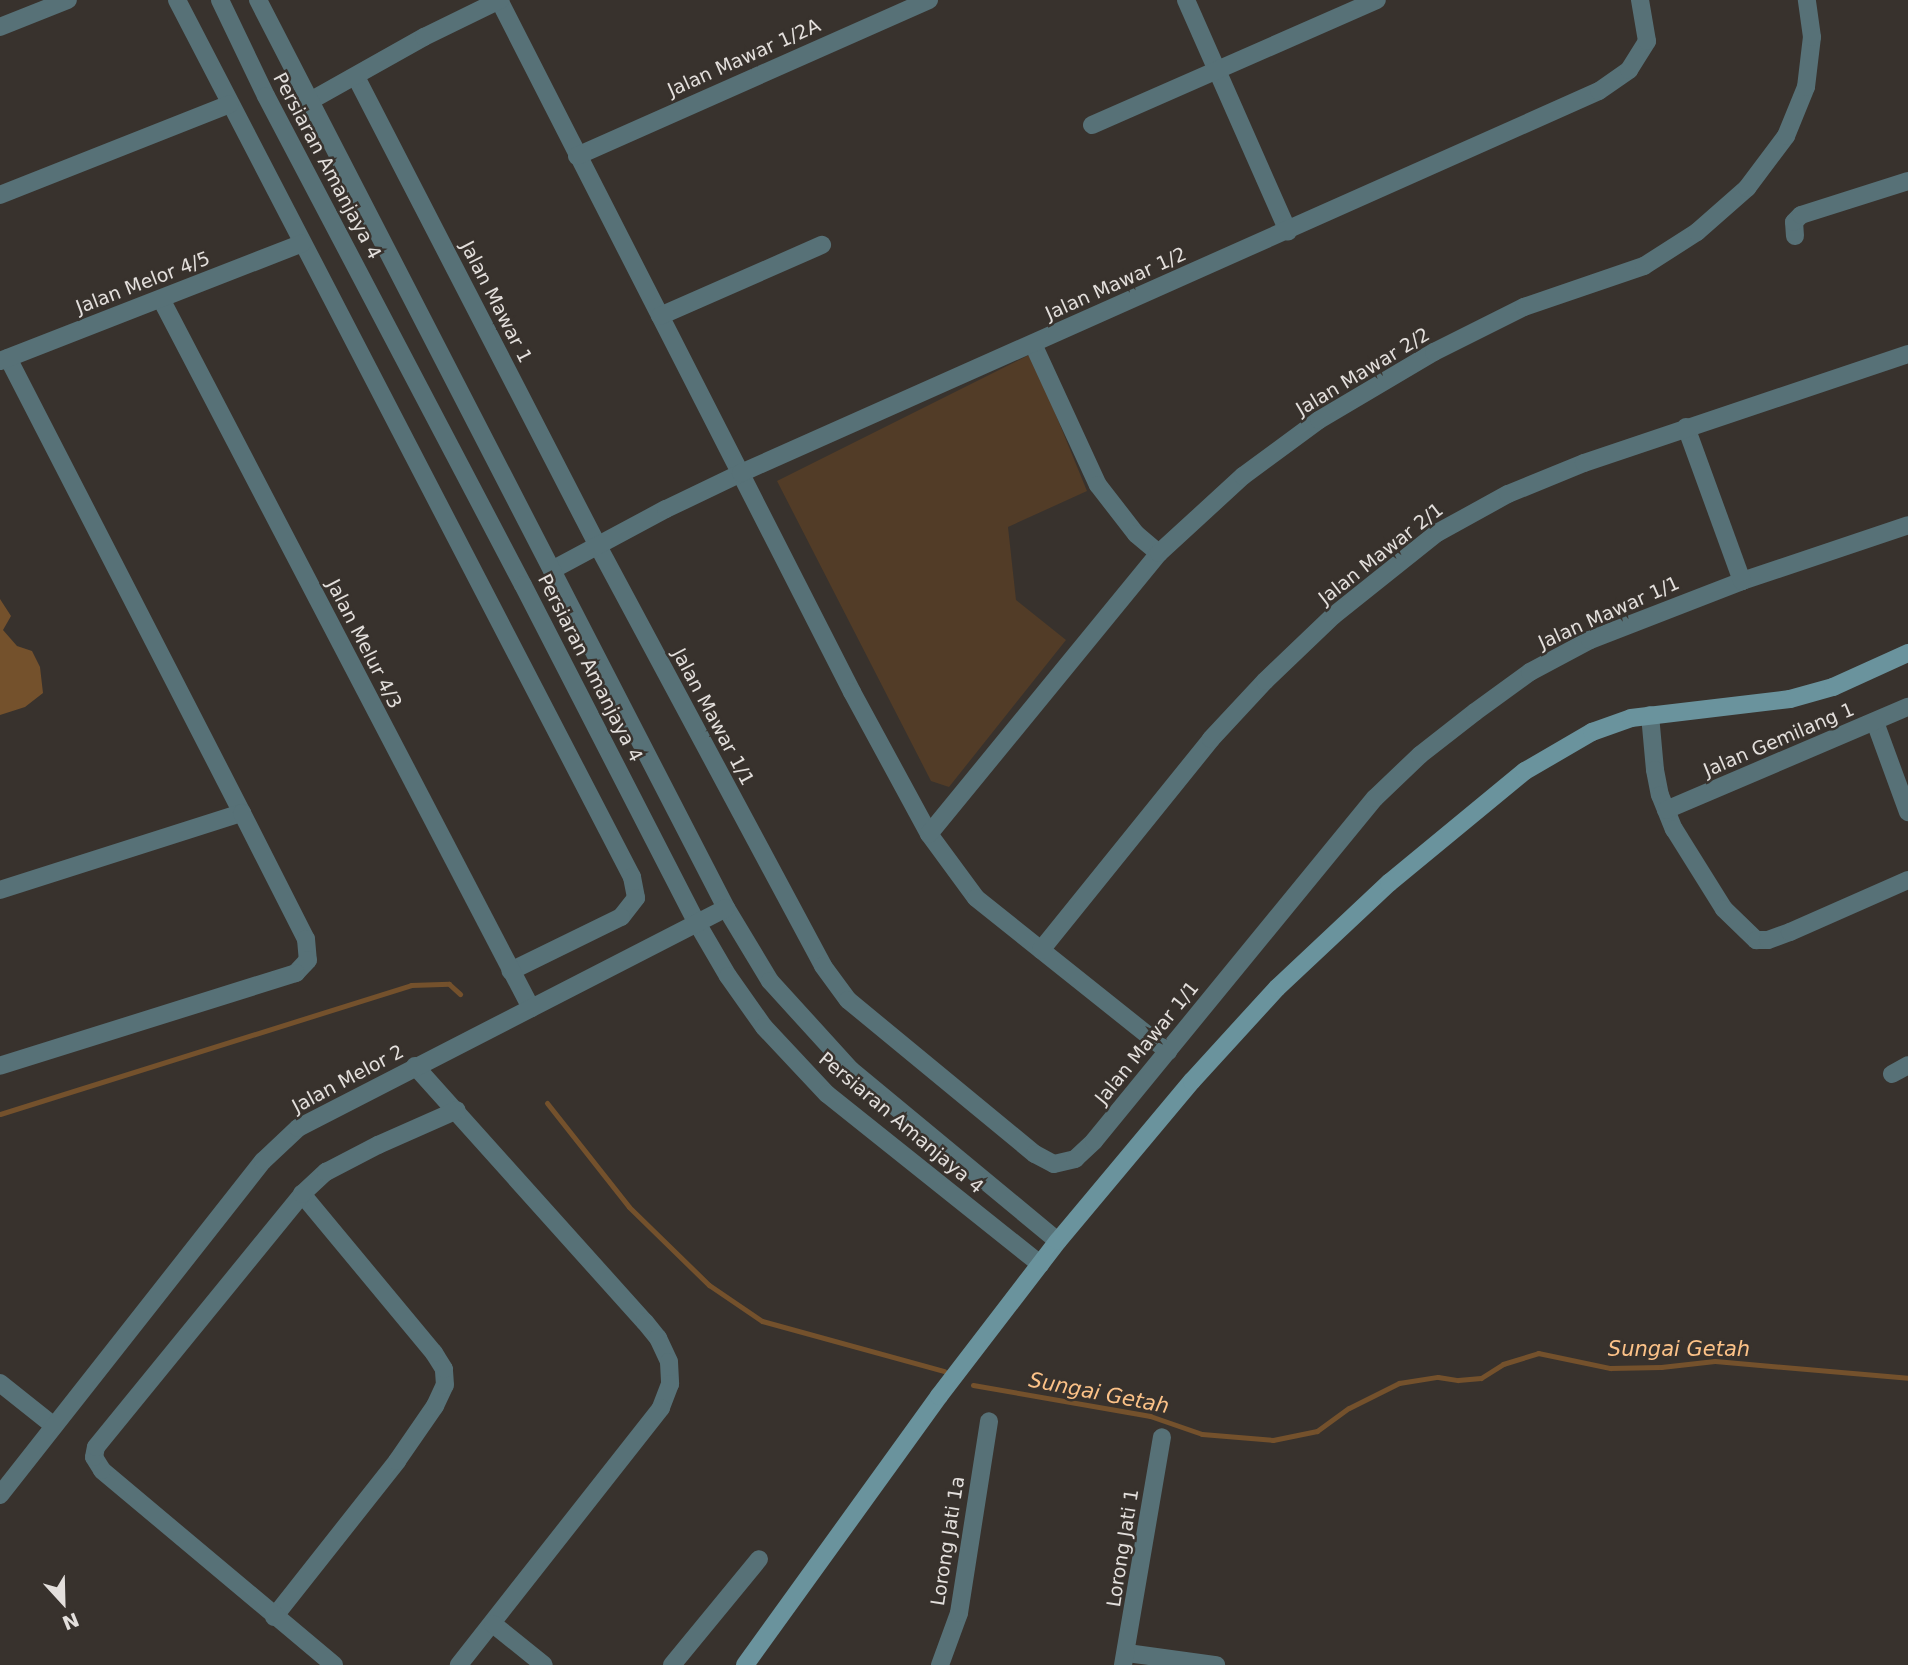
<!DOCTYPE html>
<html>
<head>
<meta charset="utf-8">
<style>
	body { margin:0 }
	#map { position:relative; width:1908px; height:1665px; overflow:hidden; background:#38322d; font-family:"DejaVu Sans",sans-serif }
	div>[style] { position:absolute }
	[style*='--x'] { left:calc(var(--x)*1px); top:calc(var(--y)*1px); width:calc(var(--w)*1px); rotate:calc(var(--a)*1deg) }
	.green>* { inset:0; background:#523c27 }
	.water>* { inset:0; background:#74512c }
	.stream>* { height:5px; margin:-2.5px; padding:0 2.5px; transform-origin:2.5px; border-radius:2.5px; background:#74512c }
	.minor>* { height:18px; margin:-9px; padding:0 9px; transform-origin:9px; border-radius:9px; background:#577177 }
	.tertiary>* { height:18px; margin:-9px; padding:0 9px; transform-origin:9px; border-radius:9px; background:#577177 }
	.secondary>* { height:18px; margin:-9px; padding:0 9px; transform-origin:9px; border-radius:9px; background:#6a939d }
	span { translate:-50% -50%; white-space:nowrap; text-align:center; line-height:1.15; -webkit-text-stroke:5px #38322d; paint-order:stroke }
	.street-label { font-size:19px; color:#e3dfdc }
	.water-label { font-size:21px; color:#fcc288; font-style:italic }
	.north { position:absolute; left:28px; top:1567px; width:70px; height:70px; -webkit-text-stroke:5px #38322d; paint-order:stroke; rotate:158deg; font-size:19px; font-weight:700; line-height:28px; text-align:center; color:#e3dfdc }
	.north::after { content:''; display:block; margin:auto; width:24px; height:32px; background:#e3dfdc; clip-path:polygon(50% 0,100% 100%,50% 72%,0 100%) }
</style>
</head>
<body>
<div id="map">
	<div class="green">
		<div style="clip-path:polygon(1031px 354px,1087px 491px,1008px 527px,1016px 600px,1066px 640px,949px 787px,931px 781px,777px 481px)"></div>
	</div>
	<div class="water">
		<div style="clip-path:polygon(0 599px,11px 616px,3px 630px,17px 646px,32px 651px,40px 667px,43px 693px,25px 707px,0 715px)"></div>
	</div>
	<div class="stream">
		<div style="--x:547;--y:1103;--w:132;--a:51.7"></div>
		<div style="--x:629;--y:1207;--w:112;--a:44.3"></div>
		<div style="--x:709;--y:1285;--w:64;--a:34.2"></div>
		<div style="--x:762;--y:1321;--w:189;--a:15.4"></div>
		<div style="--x:0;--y:1114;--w:431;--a:-17.4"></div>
		<div style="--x:411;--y:985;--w:38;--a:-2"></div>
		<div style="--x:449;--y:984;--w:15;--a:42"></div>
		<div style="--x:973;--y:1385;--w:180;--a:9.9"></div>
		<div style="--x:1150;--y:1416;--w:55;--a:19.1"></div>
		<div style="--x:1202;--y:1434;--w:71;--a:4.8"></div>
		<div style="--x:1273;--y:1440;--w:45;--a:-11.6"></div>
		<div style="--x:1317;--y:1431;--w:39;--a:-36"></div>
		<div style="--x:1349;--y:1408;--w:56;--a:-26.6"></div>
		<div style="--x:1399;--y:1383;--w:39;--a:-9"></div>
		<div style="--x:1438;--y:1377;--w:20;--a:9"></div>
		<div style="--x:1458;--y:1380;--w:23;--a:-5"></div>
		<div style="--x:1481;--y:1378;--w:26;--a:-32"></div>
		<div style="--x:1503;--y:1364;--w:37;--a:-17"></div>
		<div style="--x:1538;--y:1353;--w:74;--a:11.8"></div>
		<div style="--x:1610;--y:1368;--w:51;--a:-1.1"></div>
		<div style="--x:1661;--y:1367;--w:54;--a:-6.3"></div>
		<div style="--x:1715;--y:1361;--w:194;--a:5"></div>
	</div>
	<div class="minor">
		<div style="--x:177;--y:0;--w:988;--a:62.58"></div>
		<div style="--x:632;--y:877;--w:21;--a:79"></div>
		<div style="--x:636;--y:898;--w:24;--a:128"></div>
		<div style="--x:621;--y:917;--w:123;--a:153.9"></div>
		<div style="--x:499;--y:0;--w:777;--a:62.97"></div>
		<div style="--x:852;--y:692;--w:162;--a:61.5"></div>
		<div style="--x:929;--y:834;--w:79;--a:53.7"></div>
		<div style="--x:976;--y:898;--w:246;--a:38.6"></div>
		<div style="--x:1186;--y:0;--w:253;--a:66.2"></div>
		<div style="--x:0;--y:27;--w:73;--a:-21.7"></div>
		<div style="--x:356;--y:77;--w:528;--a:62.71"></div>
		<div style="--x:598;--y:546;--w:476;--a:61.8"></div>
		<div style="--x:823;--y:966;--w:42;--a:53.7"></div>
		<div style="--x:848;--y:1000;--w:242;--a:39.5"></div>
		<div style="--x:1035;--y:1154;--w:21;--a:28"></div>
		<div style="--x:1054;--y:1164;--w:22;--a:-13"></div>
		<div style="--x:1075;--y:1159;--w:26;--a:-43"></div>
		<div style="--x:1094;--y:1141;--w:443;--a:-50.7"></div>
		<div style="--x:1375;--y:798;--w:62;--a:-43.7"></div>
		<div style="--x:1420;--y:755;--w:70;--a:-38"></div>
		<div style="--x:1475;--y:712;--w:68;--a:-36"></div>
		<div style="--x:1530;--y:672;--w:68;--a:-28.1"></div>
		<div style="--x:1590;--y:640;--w:163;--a:-21.2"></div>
		<div style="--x:1742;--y:581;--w:175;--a:-18.6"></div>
		<div style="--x:310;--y:101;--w:131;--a:-29.3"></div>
		<div style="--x:424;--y:37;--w:85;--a:-26"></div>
		<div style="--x:1092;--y:125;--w:311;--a:-23.7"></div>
		<div style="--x:577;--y:156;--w:385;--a:-23.9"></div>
		<div style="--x:0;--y:195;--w:247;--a:-21.6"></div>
		<div style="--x:1795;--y:236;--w:14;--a:-94"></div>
		<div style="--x:1794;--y:222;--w:10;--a:-45"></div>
		<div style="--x:1801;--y:215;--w:112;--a:-17.6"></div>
		<div style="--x:161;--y:299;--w:800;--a:62.44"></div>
		<div style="--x:660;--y:316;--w:177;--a:-23.7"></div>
		<div style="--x:1033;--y:344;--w:155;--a:65.3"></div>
		<div style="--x:1098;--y:485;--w:62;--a:52.2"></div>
		<div style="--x:1136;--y:534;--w:30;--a:40"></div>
		<div style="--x:8;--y:358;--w:512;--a:62.78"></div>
		<div style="--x:0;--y:361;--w:324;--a:-21.3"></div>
		<div style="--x:1686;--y:427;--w:164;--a:70"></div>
		<div style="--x:552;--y:570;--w:129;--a:-28.2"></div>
		<div style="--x:666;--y:509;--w:83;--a:-25.6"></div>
		<div style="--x:741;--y:473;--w:939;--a:-24"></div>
		<div style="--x:1599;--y:91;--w:37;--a:-35"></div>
		<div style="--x:1629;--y:70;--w:34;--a:-58"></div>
		<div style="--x:1647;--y:41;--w:42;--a:-99.7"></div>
		<div style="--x:1650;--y:715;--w:55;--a:84.8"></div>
		<div style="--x:1655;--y:770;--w:25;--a:79"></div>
		<div style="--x:1660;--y:795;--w:37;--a:68"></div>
		<div style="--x:1674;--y:829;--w:94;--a:58"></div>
		<div style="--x:1724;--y:909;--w:45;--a:44.1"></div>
		<div style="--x:1756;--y:940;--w:12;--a:0"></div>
		<div style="--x:1768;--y:940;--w:23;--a:-20"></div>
		<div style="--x:1790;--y:932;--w:129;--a:-23.8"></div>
		<div style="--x:1875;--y:722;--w:96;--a:69.9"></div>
		<div style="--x:1666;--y:810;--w:263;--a:-23.1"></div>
		<div style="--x:929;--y:834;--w:363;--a:-50.7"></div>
		<div style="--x:1159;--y:553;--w:114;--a:-42.5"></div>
		<div style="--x:1243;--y:476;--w:94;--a:-36.4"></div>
		<div style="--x:1319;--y:420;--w:134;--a:-30.6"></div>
		<div style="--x:1434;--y:352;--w:101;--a:-26.6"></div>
		<div style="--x:1524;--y:307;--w:127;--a:-18.9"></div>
		<div style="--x:1644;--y:266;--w:63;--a:-32.7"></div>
		<div style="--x:1697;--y:232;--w:67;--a:-41.3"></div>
		<div style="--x:1747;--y:188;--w:65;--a:-53.1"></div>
		<div style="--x:1786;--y:136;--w:53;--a:-67.8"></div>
		<div style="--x:1806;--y:87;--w:50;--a:-83.2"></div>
		<div style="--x:1812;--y:37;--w:37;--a:-98"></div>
		<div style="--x:0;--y:890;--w:254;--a:-17.7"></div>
		<div style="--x:242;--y:813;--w:141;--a:63.1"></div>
		<div style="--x:306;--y:939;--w:21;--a:85"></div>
		<div style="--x:308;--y:960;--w:18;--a:133"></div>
		<div style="--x:296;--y:973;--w:310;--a:162.6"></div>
		<div style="--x:1041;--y:950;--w:271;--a:-51.1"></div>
		<div style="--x:1211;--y:739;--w:79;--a:-47"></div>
		<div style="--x:1265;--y:681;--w:94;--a:-43.7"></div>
		<div style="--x:1333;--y:616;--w:133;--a:-38.6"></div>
		<div style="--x:1437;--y:533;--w:81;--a:-28.8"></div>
		<div style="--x:1508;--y:494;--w:82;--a:-22.2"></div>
		<div style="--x:1584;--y:463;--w:342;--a:-18.6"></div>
		<div style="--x:415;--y:1066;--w:344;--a:48.1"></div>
		<div style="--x:645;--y:1322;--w:21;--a:51"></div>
		<div style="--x:658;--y:1338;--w:26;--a:65"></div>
		<div style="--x:669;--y:1362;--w:22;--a:87"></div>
		<div style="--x:670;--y:1384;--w:26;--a:111"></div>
		<div style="--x:661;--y:1408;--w:327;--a:128.2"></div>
		<div style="--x:1892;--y:1074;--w:18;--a:-29"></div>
		<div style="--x:0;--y:1383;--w:69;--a:38.5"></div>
		<div style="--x:274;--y:1617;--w:199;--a:-51.7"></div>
		<div style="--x:397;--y:1461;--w:67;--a:-55.4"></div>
		<div style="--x:435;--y:1406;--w:23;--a:-65"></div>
		<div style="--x:445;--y:1385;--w:16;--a:-94"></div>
		<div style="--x:444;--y:1369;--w:19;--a:-122"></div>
		<div style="--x:434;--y:1353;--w:207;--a:-129.7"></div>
		<div style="--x:493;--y:1624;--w:65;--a:38.8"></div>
		<div style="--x:1127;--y:1653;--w:90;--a:7.7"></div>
		<div style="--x:334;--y:1665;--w:303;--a:-140"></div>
		<div style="--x:102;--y:1470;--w:15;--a:-122"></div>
		<div style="--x:94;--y:1457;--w:10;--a:-79"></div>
		<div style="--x:96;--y:1447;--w:326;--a:-50.8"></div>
		<div style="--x:302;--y:1194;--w:33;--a:-43"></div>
		<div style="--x:326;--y:1172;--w:59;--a:-27.4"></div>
		<div style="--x:378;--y:1145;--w:86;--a:-23.9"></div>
		<div style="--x:672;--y:1665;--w:137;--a:-50.6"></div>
		<div style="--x:940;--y:1665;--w:55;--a:-69.9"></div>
		<div style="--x:959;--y:1613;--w:194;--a:-81.1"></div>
		<div style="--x:1123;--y:1665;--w:231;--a:-80.3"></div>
	</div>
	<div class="tertiary">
		<div style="--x:220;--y:0;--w:106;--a:64.4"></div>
		<div style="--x:266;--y:96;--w:552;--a:62.28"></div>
		<div style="--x:523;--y:585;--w:380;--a:62.8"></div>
		<div style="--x:697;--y:923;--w:61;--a:59.7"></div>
		<div style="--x:728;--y:976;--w:62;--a:54.8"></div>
		<div style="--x:764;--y:1027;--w:92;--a:46.8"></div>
		<div style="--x:827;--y:1094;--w:273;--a:38.6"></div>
		<div style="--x:258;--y:0;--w:1022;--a:62.73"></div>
		<div style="--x:726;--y:908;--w:85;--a:58.9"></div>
		<div style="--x:770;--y:981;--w:120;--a:47.7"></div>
		<div style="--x:851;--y:1070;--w:268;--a:39.6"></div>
		<div style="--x:0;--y:1495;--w:425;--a:-51.8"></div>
		<div style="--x:263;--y:1161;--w:48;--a:-43.3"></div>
		<div style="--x:298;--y:1128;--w:481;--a:-27.2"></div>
	</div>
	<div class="secondary">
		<div style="--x:745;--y:1665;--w:332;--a:-54.2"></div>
		<div style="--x:939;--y:1396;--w:195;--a:-52.5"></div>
		<div style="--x:1058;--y:1241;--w:209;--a:-50.1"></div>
		<div style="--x:1192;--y:1081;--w:126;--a:-47.6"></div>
		<div style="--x:1277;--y:988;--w:154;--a:-43.2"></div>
		<div style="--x:1389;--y:883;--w:176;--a:-39.5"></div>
		<div style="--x:1525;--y:771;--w:78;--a:-30.2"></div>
		<div style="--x:1592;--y:732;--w:41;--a:-19.7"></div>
		<div style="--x:1631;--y:718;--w:160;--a:-6.8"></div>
		<div style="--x:1790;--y:699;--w:45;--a:-15.6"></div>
		<div style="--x:1833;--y:687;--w:82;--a:-24.4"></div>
	</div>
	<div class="street-label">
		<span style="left:744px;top:58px;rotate:-24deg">Jalan Mawar 1/2A</span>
		<span style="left:327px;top:166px;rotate:62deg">Persiaran Amanjaya 4</span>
		<span style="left:143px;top:283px;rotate:-21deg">Jalan Melor 4/5</span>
		<span style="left:1116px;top:284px;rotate:-24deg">Jalan Mawar 1/2</span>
		<span style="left:496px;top:302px;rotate:63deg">Jalan Mawar 1</span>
		<span style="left:1363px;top:372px;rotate:-31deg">Jalan Mawar 2/2</span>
		<span style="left:1381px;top:554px;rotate:-38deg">Jalan Mawar 2/1</span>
		<span style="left:1609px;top:613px;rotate:-24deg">Jalan Mawar 1/1</span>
		<span style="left:364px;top:644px;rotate:63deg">Jalan Melur 4/3</span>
		<span style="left:590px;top:668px;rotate:63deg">Persiaran Amanjaya 4</span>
		<span style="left:713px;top:717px;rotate:62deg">Jalan Mawar 1/1</span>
		<span style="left:1779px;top:740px;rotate:-23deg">Jalan Gemilang 1</span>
		<span style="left:1147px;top:1043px;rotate:-51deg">Jalan Mawar 1/1</span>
		<span style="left:348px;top:1079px;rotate:-28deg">Jalan Melor 2</span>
		<span style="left:901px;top:1123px;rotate:40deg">Persiaran Amanjaya 4</span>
		<span style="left:948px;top:1541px;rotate:-81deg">Lorong Jati 1a</span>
		<span style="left:1123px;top:1548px;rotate:-81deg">Lorong Jati 1</span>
	</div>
	<div class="water-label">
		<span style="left:1679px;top:1349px">Sungai Getah</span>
		<span style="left:1099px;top:1393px;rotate:11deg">Sungai Getah</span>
	</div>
	<div class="north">N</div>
</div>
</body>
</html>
